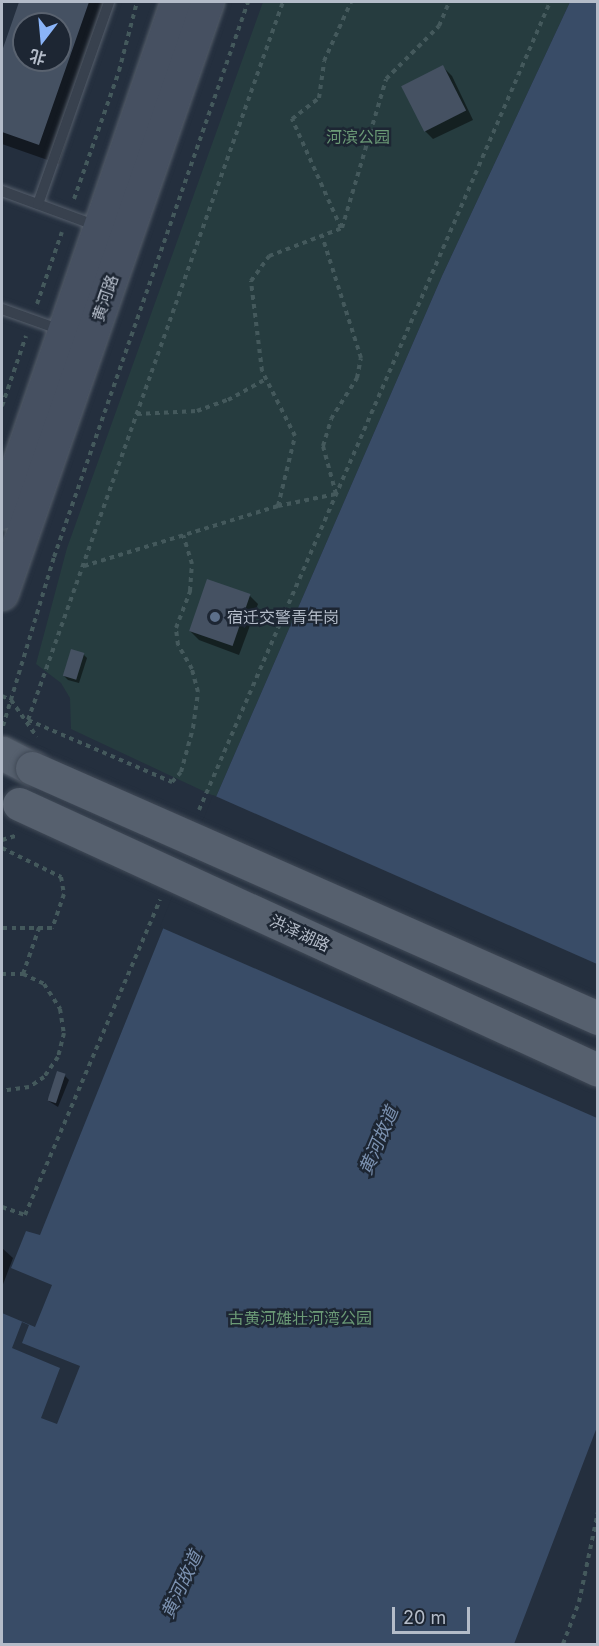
<!DOCTYPE html>
<html>
<head>
<meta charset="utf-8">
<style>
	body { margin:0 }
	#map { position:relative; width:599px; height:1646px; overflow:hidden; background:#242f3e; font-family:Inter,"Noto Sans SC",sans-serif }
	div>[style] { position:absolute }
	[style*='--x'] { left:calc(var(--x)*1px); top:calc(var(--y)*1px); width:calc(var(--w)*1px); rotate:calc(var(--a)*1deg) }
	.green>* { inset:0; background:#263c3f }
	.water>* { inset:0; background:#394c67 }
	.pier>* { inset:0; background:#242f3e }
	.shadow>* { inset:0; background:#0007 }
	.building>* { inset:0; background:#455162; transform-origin:0 0 }
	.path>* { height:4px; margin-top:-2px; transform-origin:0; background:repeating-linear-gradient(90deg,#44595c 0 4.5px,transparent 0 9px) }
	.roads { filter:drop-shadow(0 0 2px #565f6c) drop-shadow(0 0 2px #565f6c) }
	.service>* { height:10px; margin:-5px; padding:0 5px; transform-origin:5px; border-radius:5px; background:#38414e }
	.secondary>* { height:32px; margin:-16px; padding:0 16px; transform-origin:16px; border-radius:16px; background:#465061 }
	.primary>* { height:33px; margin:-16.5px; padding:0 16.5px; transform-origin:16.5px; border-radius:16.5px; background:#56606e }
	.bridges { filter:drop-shadow(0 0 2px #414a57) drop-shadow(0 0 2px #414a57) }
	.primary-bridge>* { height:33px; margin:-16.5px; padding:0 16.5px; transform-origin:16.5px; border-radius:16.5px; background:#56606e }
	.dots>* { width:16px; height:16px; translate:-50% -50%; box-sizing:border-box; border:3px solid #1d2633; border-radius:50% }
	span { translate:-50% -50%; white-space:nowrap; text-align:center; line-height:1.15; -webkit-text-stroke:5px #1d2633; paint-order:stroke }
	.park-label { font-size:16px; color:#6b9a76 }
	.street-label { font-size:16px; color:#b4bcc9 }
	.poi-label { font-size:16px; color:#b4bcc9 }
	.left { translate:0 -50%; text-align:left }
	.water-label { font-size:18px; color:#7c92b1; font-style:italic }
	.frame { position:absolute; inset:0; border:3px solid #b4bcc9; pointer-events:none }
	.north { position:absolute; left:12px; top:12px; width:60px; height:60px; box-sizing:border-box; background:#1d2633; border:2px solid #59626f; border-radius:50%; rotate:196deg; font-size:16px; font-weight:700; line-height:24px; text-align:center; color:#b4bcc9 }
	.north::after { content:''; display:block; margin:auto; width:21px; height:27px; background:#8ab4f8; clip-path:polygon(50% 0,100% 100%,50% 72%,0 100%) }
	.scale { position:absolute; left:392px; top:1607px; width:78px; height:27px; box-sizing:border-box; border:3px solid #b4bcc9; border-top:0; padding-left:8px; font-size:18px; line-height:21px; white-space:nowrap; color:#b4bcc9; -webkit-text-stroke:4px #1d2633; paint-order:stroke }
</style>
</head>
<body>
<div id="map">
	<div class="green">
		<div style="clip-path:polygon(263px 2px,570px 2px,442px 276px,216px 797px,71px 729px,70px 698px,61px 683px,36px 664px,67px 548px)"></div>
	</div>
	<div class="water">
		<div style="clip-path:polygon(570px 2px,597px 2px,597px 1427px,514px 1644px,2px 1644px,2px 1313px,35px 1327px,52px 1285px,11px 1268px,26px 1231px,40px 1235px,216px 797px,442px 276px)"></div>
	</div>
	<div class="pier">
		<div style="clip-path:polygon(213px 795px,597px 964px,597px 1118px,160px 927px)"></div>
		<div style="clip-path:polygon(22px 1322px,29px 1325px,22px 1343px,80px 1366px,57px 1424px,41px 1418px,60px 1368px,12px 1348px)"></div>
	</div>
	<div class="shadow">
		<div style="clip-path:polygon(evenodd,21px 2px,111px 2px,59px 164px,2px 144px,2px 56px,21px 2px,24px 24px,60px 24px,60px 60px,24px 60px,24px 24px)"></div>
		<div style="clip-path:polygon(443px 67px,452px 76px,473px 120px,433px 139px,424px 130px)"></div>
		<div style="clip-path:polygon(249px 595px,258px 604px,239px 655px,199px 640px,190px 631px)"></div>
		<div style="clip-path:polygon(83px 654px,87px 658px,79px 683px,68px 680px,64px 676px)"></div>
		<div style="clip-path:polygon(65px 1076px,69px 1080px,58px 1107px,47px 1100px)"></div>
		<div style="clip-path:polygon(2px 1248px,13px 1258px,2px 1287px)"></div>
	</div>
	<div class="building">
		<div style="clip-path:polygon(evenodd,19px 2px,89px 2px,39px 145px,2px 132px,2px 51px,19px 2px,24px 24px,60px 24px,60px 60px,24px 60px,24px 24px)"></div>
		<div style="left:443px;top:65px;width:51px;height:47px;rotate:63deg"></div>
		<div style="left:207px;top:579px;width:46px;height:55px;rotate:19deg"></div>
		<div style="left:71px;top:649px;width:14px;height:28px;rotate:17deg"></div>
		<div style="left:57px;top:1071px;width:9px;height:31px;rotate:18deg"></div>
	</div>
	<div class="path">
		<div style="--x:74;--y:199;--w:136;--a:-70.6"></div>
		<div style="--x:119;--y:71;--w:71;--a:-75.4"></div>
		<div style="--x:341;--y:228;--w:120;--a:-114.2"></div>
		<div style="--x:292;--y:119;--w:34;--a:-38"></div>
		<div style="--x:319;--y:98;--w:37;--a:-82"></div>
		<div style="--x:324;--y:61;--w:65;--a:-65.4"></div>
		<div style="--x:37;--y:304;--w:76;--a:-70.9"></div>
		<div style="--x:2;--y:406;--w:74;--a:-71.1"></div>
		<div style="--x:137;--y:414;--w:60;--a:-2.9"></div>
		<div style="--x:197;--y:411;--w:33;--a:-20"></div>
		<div style="--x:228;--y:400;--w:43;--a:-28.9"></div>
		<div style="--x:278;--y:506;--w:72;--a:-76.3"></div>
		<div style="--x:295;--y:436;--w:73;--a:-116.9"></div>
		<div style="--x:262;--y:371;--w:91;--a:-97"></div>
		<div style="--x:251;--y:281;--w:31;--a:-54"></div>
		<div style="--x:269;--y:256;--w:78;--a:-21"></div>
		<div style="--x:342;--y:228;--w:155;--a:-73.5"></div>
		<div style="--x:386;--y:79;--w:75;--a:-45"></div>
		<div style="--x:439;--y:26;--w:26;--a:-67"></div>
		<div style="--x:84;--y:566;--w:203;--a:-17.2"></div>
		<div style="--x:278;--y:506;--w:59;--a:-11.7"></div>
		<div style="--x:336;--y:494;--w:50;--a:-105.2"></div>
		<div style="--x:323;--y:446;--w:28;--a:-73"></div>
		<div style="--x:331;--y:419;--w:49;--a:-57.6"></div>
		<div style="--x:357;--y:378;--w:20;--a:-79"></div>
		<div style="--x:361;--y:358;--w:128;--a:-107.7"></div>
		<div style="--x:2;--y:696;--w:10;--a:24"></div>
		<div style="--x:11;--y:700;--w:45;--a:54.9"></div>
		<div style="--x:28;--y:720;--w:762;--a:-70.45"></div>
		<div style="--x:28;--y:720;--w:157;--a:23.3"></div>
		<div style="--x:172;--y:782;--w:13;--a:-48"></div>
		<div style="--x:181;--y:772;--w:46;--a:-74.7"></div>
		<div style="--x:193;--y:728;--w:36;--a:-82"></div>
		<div style="--x:198;--y:692;--w:24;--a:-105"></div>
		<div style="--x:192;--y:669;--w:28;--a:-120"></div>
		<div style="--x:178;--y:645;--w:17;--a:-97"></div>
		<div style="--x:176;--y:628;--w:40;--a:-69"></div>
		<div style="--x:190;--y:591;--w:27;--a:-86"></div>
		<div style="--x:192;--y:564;--w:30;--a:-107"></div>
		<div style="--x:3;--y:726;--w:177;--a:-73.2"></div>
		<div style="--x:54;--y:557;--w:588;--a:-70.73"></div>
		<div style="--x:199;--y:810;--w:881;--a:-66.52"></div>
		<div style="--x:2;--y:840;--w:17;--a:-17"></div>
		<div style="--x:2;--y:848;--w:66;--a:26.2"></div>
		<div style="--x:61;--y:877;--w:17;--a:80"></div>
		<div style="--x:64;--y:894;--w:36;--a:109"></div>
		<div style="--x:52;--y:928;--w:50;--a:180"></div>
		<div style="--x:2;--y:974;--w:21;--a:0"></div>
		<div style="--x:23;--y:974;--w:23;--a:25"></div>
		<div style="--x:44;--y:984;--w:30;--a:57"></div>
		<div style="--x:60;--y:1009;--w:24;--a:81"></div>
		<div style="--x:64;--y:1033;--w:25;--a:104"></div>
		<div style="--x:58;--y:1057;--w:24;--a:125"></div>
		<div style="--x:44;--y:1077;--w:18;--a:146"></div>
		<div style="--x:29;--y:1087;--w:27;--a:172"></div>
		<div style="--x:23;--y:974;--w:49;--a:-70.8"></div>
		<div style="--x:2;--y:1207;--w:24;--a:19"></div>
		<div style="--x:25;--y:1215;--w:343;--a:-66.8"></div>
		<div style="--x:563;--y:1644;--w:45;--a:-69.1"></div>
		<div style="--x:579;--y:1602;--w:92;--a:-78.1"></div>
	</div>
	<div class="roads">
		<div class="service">
			<div style="--x:2;--y:191;--w:101;--a:20.2"></div>
			<div style="--x:38;--y:204;--w:214;--a:-70.6"></div>
			<div style="--x:2;--y:309;--w:63;--a:19.6"></div>
		</div>
		<div class="secondary">
			<div style="--x:2;--y:513;--w:540;--a:-71.1"></div>
			<div style="--x:2;--y:594;--w:627;--a:-70.81"></div>
		</div>
		<div class="primary">
			<div style="--x:2;--y:753;--w:34;--a:27"></div>
		</div>
	</div>
	<div class="bridges">
		<div class="primary-bridge">
			<div style="--x:32;--y:768;--w:619;--a:23.83"></div>
			<div style="--x:19;--y:804;--w:637;--a:24.67"></div>
		</div>
	</div>
	<div class="dots">
		<div style="left:215px;top:617px;background:#5c6f8a"></div>
	</div>
	<div class="park-label">
		<span style="left:358px;top:137px">河滨公园</span>
		<span style="left:300px;top:1318px">古黄河雄壮河湾公园</span>
	</div>
	<div class="street-label">
		<span style="left:105px;top:298px;rotate:-71deg">黄河路</span>
		<span style="left:300px;top:933px;rotate:25deg">洪泽湖路</span>
	</div>
	<div class="poi-label">
		<span class="left" style="left:227px;top:617px">宿迁交警青年岗</span>
	</div>
	<div class="water-label">
		<span style="left:379px;top:1141px;rotate:-67deg">黄河故道</span>
		<span style="left:182px;top:1585px;rotate:-65deg">黄河故道</span>
	</div>
	<div class="frame"></div>
	<div class="north">北</div>
	<div class="scale">20 m</div>
</div>
</body>
</html>
